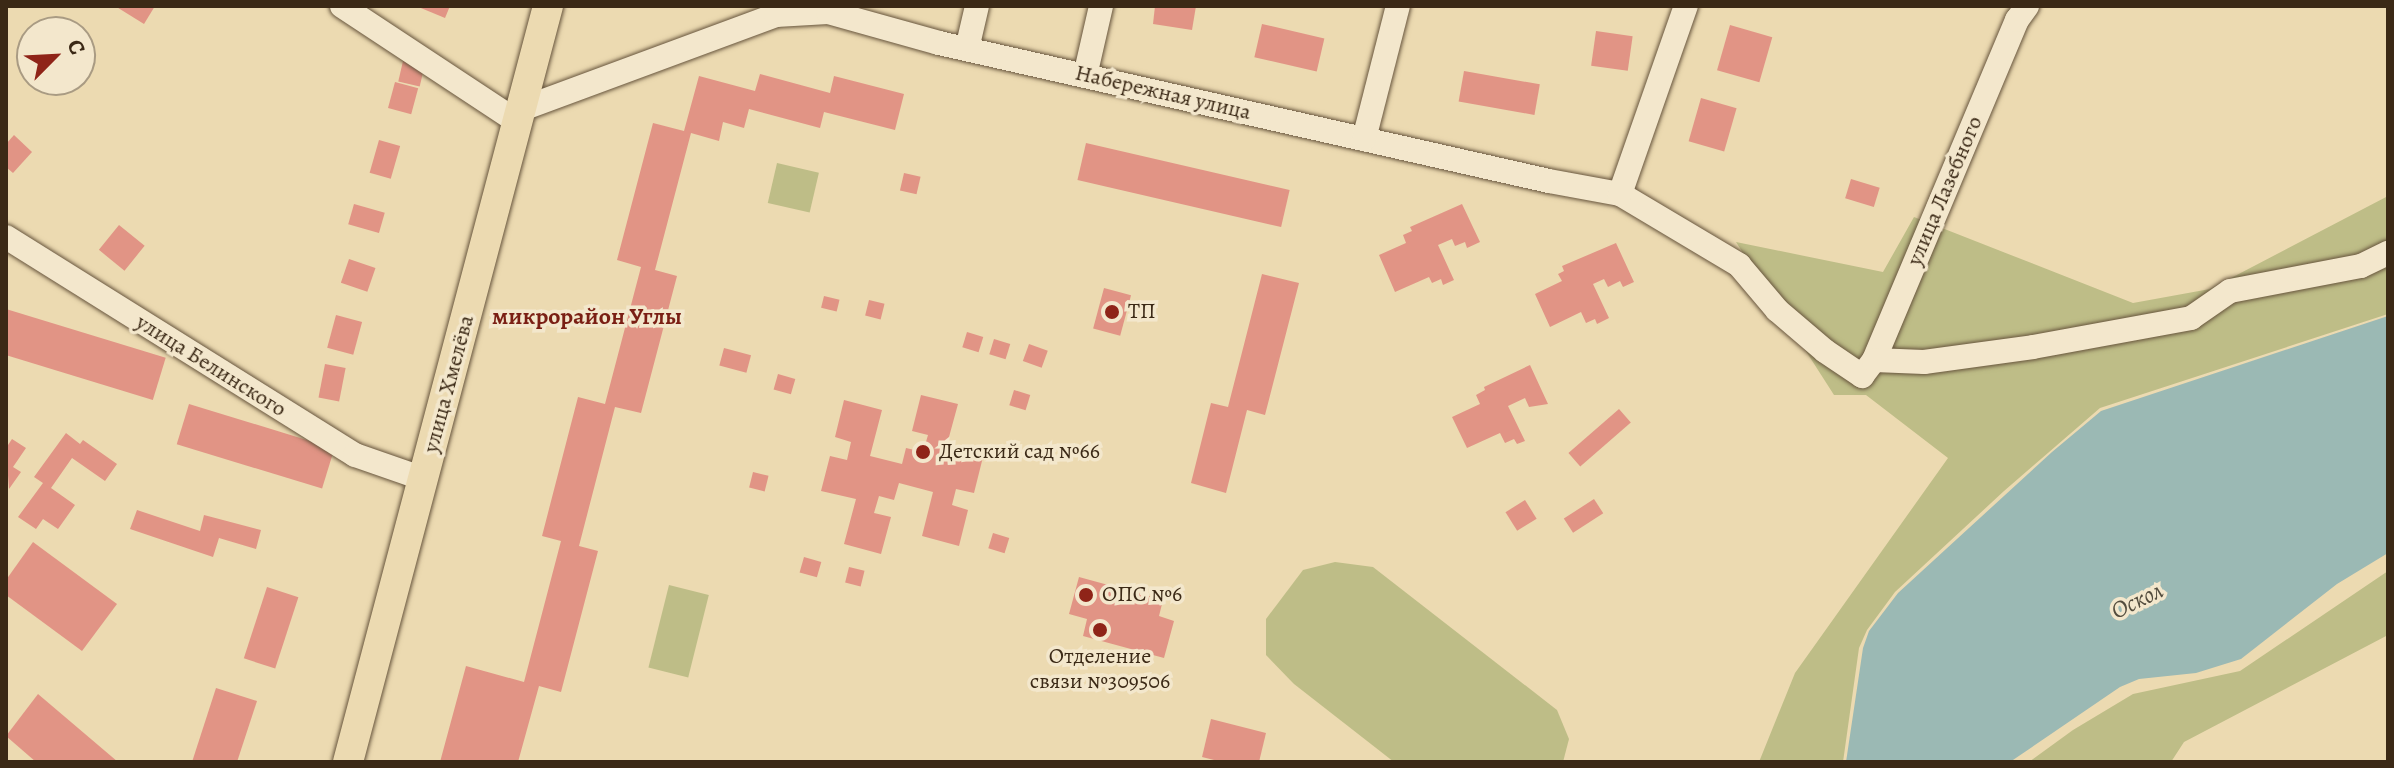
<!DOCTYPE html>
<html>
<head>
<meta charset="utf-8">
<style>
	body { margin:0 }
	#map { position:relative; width:2394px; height:768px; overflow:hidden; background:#ecdab1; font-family:Alegreya,serif }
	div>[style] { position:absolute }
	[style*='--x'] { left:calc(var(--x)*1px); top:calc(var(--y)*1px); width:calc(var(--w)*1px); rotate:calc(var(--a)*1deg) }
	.green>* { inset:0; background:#bebd87; transform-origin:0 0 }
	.water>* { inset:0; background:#9bb9b4 }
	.building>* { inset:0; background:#e19485; transform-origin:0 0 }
	.roads { filter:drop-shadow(0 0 2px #67553d) drop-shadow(0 0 2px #67553d) }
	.minor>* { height:24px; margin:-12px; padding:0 12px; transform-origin:12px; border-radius:12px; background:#f3e7cc }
	.major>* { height:30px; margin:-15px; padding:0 15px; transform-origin:15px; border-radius:15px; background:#ecdab1 }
	.dots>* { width:22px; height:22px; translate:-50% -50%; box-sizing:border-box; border:4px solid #f3e7cc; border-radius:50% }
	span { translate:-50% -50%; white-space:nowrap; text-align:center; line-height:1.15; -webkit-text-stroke:7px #f3e7cc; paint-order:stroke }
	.street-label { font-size:22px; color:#3b2916 }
	.poi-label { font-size:22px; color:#3b2916 }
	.left { translate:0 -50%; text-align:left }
	.neighbourhood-label { font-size:24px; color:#7a1f14; font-weight:700 }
	.water-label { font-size:24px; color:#534d3e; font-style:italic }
	.frame { position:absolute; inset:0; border:8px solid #3b2916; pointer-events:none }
	.north { position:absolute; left:16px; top:16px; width:80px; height:80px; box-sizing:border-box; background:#f3e7cc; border:2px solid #a99b83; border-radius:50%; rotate:66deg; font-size:22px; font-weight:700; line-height:32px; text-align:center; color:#3b2916 }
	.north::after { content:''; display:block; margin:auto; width:28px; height:36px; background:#8f2418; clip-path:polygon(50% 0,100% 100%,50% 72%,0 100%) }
</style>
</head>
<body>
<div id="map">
	<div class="green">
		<div style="left:777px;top:163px;width:43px;height:41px;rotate:13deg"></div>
		<div style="clip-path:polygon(2388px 196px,2388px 314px,2100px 408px,2004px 491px,1895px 592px,1867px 630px,1859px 648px,1843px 762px,1759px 762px,1795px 673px,1948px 458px,1866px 395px,1834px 395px,1736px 242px,1883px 272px,1914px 217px,2133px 303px,2210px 289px)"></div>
		<div style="clip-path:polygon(1335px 562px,1373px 567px,1557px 710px,1569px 739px,1563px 762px,1394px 762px,1294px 684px,1266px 655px,1266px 619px,1303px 570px)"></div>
		<div style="clip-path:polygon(2388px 571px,2388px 635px,2184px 742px,2171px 762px,2029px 762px,2073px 730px,2133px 694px,2240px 671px)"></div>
		<div style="left:669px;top:585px;width:41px;height:85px;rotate:14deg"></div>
	</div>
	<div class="water">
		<div style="clip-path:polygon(2388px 316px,2388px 553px,2337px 584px,2241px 659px,2196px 673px,2139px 679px,2120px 687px,2010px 762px,1846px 762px,1863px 648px,1869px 631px,1898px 593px,2052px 452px,2101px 411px)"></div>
	</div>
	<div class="building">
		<div style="clip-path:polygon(115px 6px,155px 6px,144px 24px)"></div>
		<div style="clip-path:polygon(416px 6px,450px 6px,445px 18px)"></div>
		<div style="clip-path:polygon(1155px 6px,1196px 6px,1192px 30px,1153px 24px)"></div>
		<div style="left:1262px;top:24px;width:64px;height:34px;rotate:13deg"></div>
		<div style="left:1730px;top:25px;width:44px;height:47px;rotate:16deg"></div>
		<div style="left:1596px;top:31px;width:37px;height:35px;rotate:8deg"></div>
		<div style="left:403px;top:61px;width:22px;height:21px;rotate:13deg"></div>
		<div style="left:1464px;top:71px;width:77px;height:31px;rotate:10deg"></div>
		<div style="clip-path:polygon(760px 74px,830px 93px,834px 76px,904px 94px,895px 130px,824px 112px,820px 128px,749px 109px,744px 128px,723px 122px,719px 141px,691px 133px,655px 270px,677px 276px,641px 413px,615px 407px,579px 546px,598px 551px,561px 692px,539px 686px,518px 762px,440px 762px,466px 666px,524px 682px,561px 541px,542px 536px,578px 397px,605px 404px,641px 267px,617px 260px,653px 123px,684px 131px,699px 76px,755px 91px)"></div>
		<div style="left:395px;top:82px;width:24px;height:27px;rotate:15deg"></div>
		<div style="left:1701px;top:98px;width:37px;height:45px;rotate:16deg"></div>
		<div style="clip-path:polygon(14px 135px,32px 152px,13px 173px,6px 167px,6px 144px)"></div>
		<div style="left:379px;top:140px;width:22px;height:34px;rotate:16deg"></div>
		<div style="left:1086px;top:143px;width:209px;height:38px;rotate:13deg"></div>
		<div style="left:904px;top:173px;width:17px;height:18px;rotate:13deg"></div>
		<div style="left:1851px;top:179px;width:30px;height:20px;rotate:17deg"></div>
		<div style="left:354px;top:204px;width:32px;height:21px;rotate:16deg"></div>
		<div style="clip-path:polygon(1462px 204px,1480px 242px,1467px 248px,1465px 242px,1455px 246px,1452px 239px,1438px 245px,1454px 280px,1443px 285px,1441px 279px,1432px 283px,1429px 277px,1395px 292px,1379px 255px,1406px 243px,1403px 235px,1412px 231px,1410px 227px)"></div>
		<div style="left:119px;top:225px;width:33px;height:32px;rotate:39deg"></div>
		<div style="clip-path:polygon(1616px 243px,1634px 282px,1623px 287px,1620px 281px,1608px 287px,1604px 279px,1593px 284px,1609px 318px,1597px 324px,1595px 319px,1586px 323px,1581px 312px,1550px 327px,1535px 294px,1562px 281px,1558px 274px,1564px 271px,1562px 266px)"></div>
		<div style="left:349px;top:259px;width:28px;height:25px;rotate:19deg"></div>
		<div style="clip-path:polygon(1262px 274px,1299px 283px,1265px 415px,1247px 410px,1226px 493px,1191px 483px,1211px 403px,1228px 407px)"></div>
		<div style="left:1104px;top:288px;width:28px;height:42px;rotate:15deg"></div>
		<div style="left:824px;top:296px;width:16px;height:12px;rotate:14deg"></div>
		<div style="left:869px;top:300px;width:16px;height:16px;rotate:14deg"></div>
		<div style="left:6px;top:309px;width:167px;height:44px;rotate:17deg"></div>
		<div style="left:336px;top:315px;width:27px;height:34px;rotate:15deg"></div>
		<div style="left:967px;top:332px;width:17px;height:16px;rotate:17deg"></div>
		<div style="left:994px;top:339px;width:17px;height:16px;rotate:17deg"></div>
		<div style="left:1029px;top:344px;width:20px;height:18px;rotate:20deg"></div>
		<div style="left:724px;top:348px;width:28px;height:18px;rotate:15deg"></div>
		<div style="left:325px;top:364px;width:21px;height:34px;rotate:11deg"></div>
		<div style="clip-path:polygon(1530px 365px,1548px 404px,1529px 407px,1525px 398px,1508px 406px,1525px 441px,1517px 444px,1514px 439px,1505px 443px,1500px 433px,1467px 448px,1452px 417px,1480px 404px,1476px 395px,1485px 390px,1484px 387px)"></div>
		<div style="left:778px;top:374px;width:18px;height:16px;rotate:16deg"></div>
		<div style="left:1014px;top:390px;width:17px;height:16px;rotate:17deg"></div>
		<div style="clip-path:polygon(921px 395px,958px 404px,946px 448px,983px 457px,974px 493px,956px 489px,952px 505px,968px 510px,959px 546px,922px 536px,933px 492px,899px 483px,894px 500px,879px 496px,874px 513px,891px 517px,881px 554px,844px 544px,856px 499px,821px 491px,830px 456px,847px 460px,851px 442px,835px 437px,844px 400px,882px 410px,870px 456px,902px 464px,906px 448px,923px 452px,928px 435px,912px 431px)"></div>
		<div style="left:189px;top:404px;width:152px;height:42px;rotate:17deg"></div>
		<div style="left:1619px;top:409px;width:18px;height:67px;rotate:49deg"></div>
		<div style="clip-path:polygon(66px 433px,80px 444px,83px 440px,117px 464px,105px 481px,72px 458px,51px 488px,75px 505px,58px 529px,43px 519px,36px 529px,18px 517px,43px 483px,34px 477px)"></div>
		<div style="clip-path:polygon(12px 439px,26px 448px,13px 467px,21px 472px,9px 489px,6px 448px)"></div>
		<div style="left:753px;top:472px;width:16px;height:16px;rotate:14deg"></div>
		<div style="left:1594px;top:499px;width:17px;height:36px;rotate:57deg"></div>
		<div style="left:1525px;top:500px;width:22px;height:23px;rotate:58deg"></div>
		<div style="clip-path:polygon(137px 510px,200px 531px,204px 515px,261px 530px,256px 549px,219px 538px,213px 557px,130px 529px)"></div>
		<div style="left:993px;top:533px;width:17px;height:16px;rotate:17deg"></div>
		<div style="clip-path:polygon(33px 542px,117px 604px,82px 651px,6px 595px,6px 580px)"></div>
		<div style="left:804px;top:557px;width:18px;height:16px;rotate:16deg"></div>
		<div style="left:849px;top:567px;width:16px;height:16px;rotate:14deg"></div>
		<div style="clip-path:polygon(1079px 577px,1163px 600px,1159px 616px,1174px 621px,1164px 658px,1083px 636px,1087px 619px,1069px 614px)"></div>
		<div style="left:267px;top:587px;width:33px;height:75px;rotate:18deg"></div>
		<div style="clip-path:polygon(216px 688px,257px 701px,237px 762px,192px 762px)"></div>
		<div style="clip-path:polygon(38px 694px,118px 762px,36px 762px,6px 736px)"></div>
		<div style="clip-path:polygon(1211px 719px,1266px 733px,1259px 762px,1222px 762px,1202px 757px)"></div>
	</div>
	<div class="roads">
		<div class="minor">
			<div style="--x:342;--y:6;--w:211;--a:33.4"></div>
			<div style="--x:967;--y:49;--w:44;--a:-76.9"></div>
			<div style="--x:1085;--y:76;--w:72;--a:-77.1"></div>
			<div style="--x:522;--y:109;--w:271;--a:-20.3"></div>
			<div style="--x:776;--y:15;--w:52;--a:-3.3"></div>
			<div style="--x:828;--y:12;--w:115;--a:15.6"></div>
			<div style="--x:939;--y:43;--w:625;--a:12.75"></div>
			<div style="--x:1549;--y:181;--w:72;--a:10.4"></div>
			<div style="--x:1620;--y:194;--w:139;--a:30.8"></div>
			<div style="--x:1739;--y:265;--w:59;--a:49.8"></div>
			<div style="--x:1777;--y:310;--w:63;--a:40.5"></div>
			<div style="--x:1825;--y:351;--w:45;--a:34"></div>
			<div style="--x:1862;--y:376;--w:20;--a:-53"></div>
			<div style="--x:1874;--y:360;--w:369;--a:-67.2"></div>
			<div style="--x:2017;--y:20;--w:17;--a:-54"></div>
			<div style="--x:1364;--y:139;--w:137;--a:-75.7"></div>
			<div style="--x:1620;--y:194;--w:199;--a:-70.7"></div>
			<div style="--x:6;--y:237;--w:411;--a:32"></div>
			<div style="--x:355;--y:455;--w:73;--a:19.2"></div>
			<div style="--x:1874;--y:360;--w:50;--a:2.3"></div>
			<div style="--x:1924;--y:362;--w:110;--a:-7.8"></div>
			<div style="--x:2033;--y:347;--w:161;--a:-10.4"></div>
			<div style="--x:2191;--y:318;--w:47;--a:-34.7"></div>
			<div style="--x:2230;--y:291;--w:133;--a:-10.8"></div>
			<div style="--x:2361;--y:266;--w:30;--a:-26"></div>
		</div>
		<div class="major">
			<div style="--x:348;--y:762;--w:782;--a:-75.18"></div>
		</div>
	</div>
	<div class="dots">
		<div style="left:1112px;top:312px;background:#8f2418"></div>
		<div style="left:923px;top:452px;background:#8f2418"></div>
		<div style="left:1086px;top:595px;background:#8f2418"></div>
		<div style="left:1100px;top:630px;background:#8f2418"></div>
	</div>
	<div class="street-label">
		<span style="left:1163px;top:93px;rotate:13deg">Набережная улица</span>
		<span style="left:1945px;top:191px;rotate:-67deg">улица Лазебного</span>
		<span style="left:211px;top:366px;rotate:32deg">улица Белинского</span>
		<span style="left:449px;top:384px;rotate:-75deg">улица Хмелёва</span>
	</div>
	<div class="poi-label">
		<span class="left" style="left:1128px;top:312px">ТП</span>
		<span class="left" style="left:939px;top:452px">Детский сад №66</span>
		<span class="left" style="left:1102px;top:595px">ОПС №6</span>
		<span style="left:1100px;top:669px">Отделение<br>связи №309506</span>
	</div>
	<div class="neighbourhood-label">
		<span style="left:587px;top:317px">микрорайон Углы</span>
	</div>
	<div class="water-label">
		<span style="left:2137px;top:601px;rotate:-26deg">Оскол</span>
	</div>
	<div class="frame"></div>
	<div class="north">С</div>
</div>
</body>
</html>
